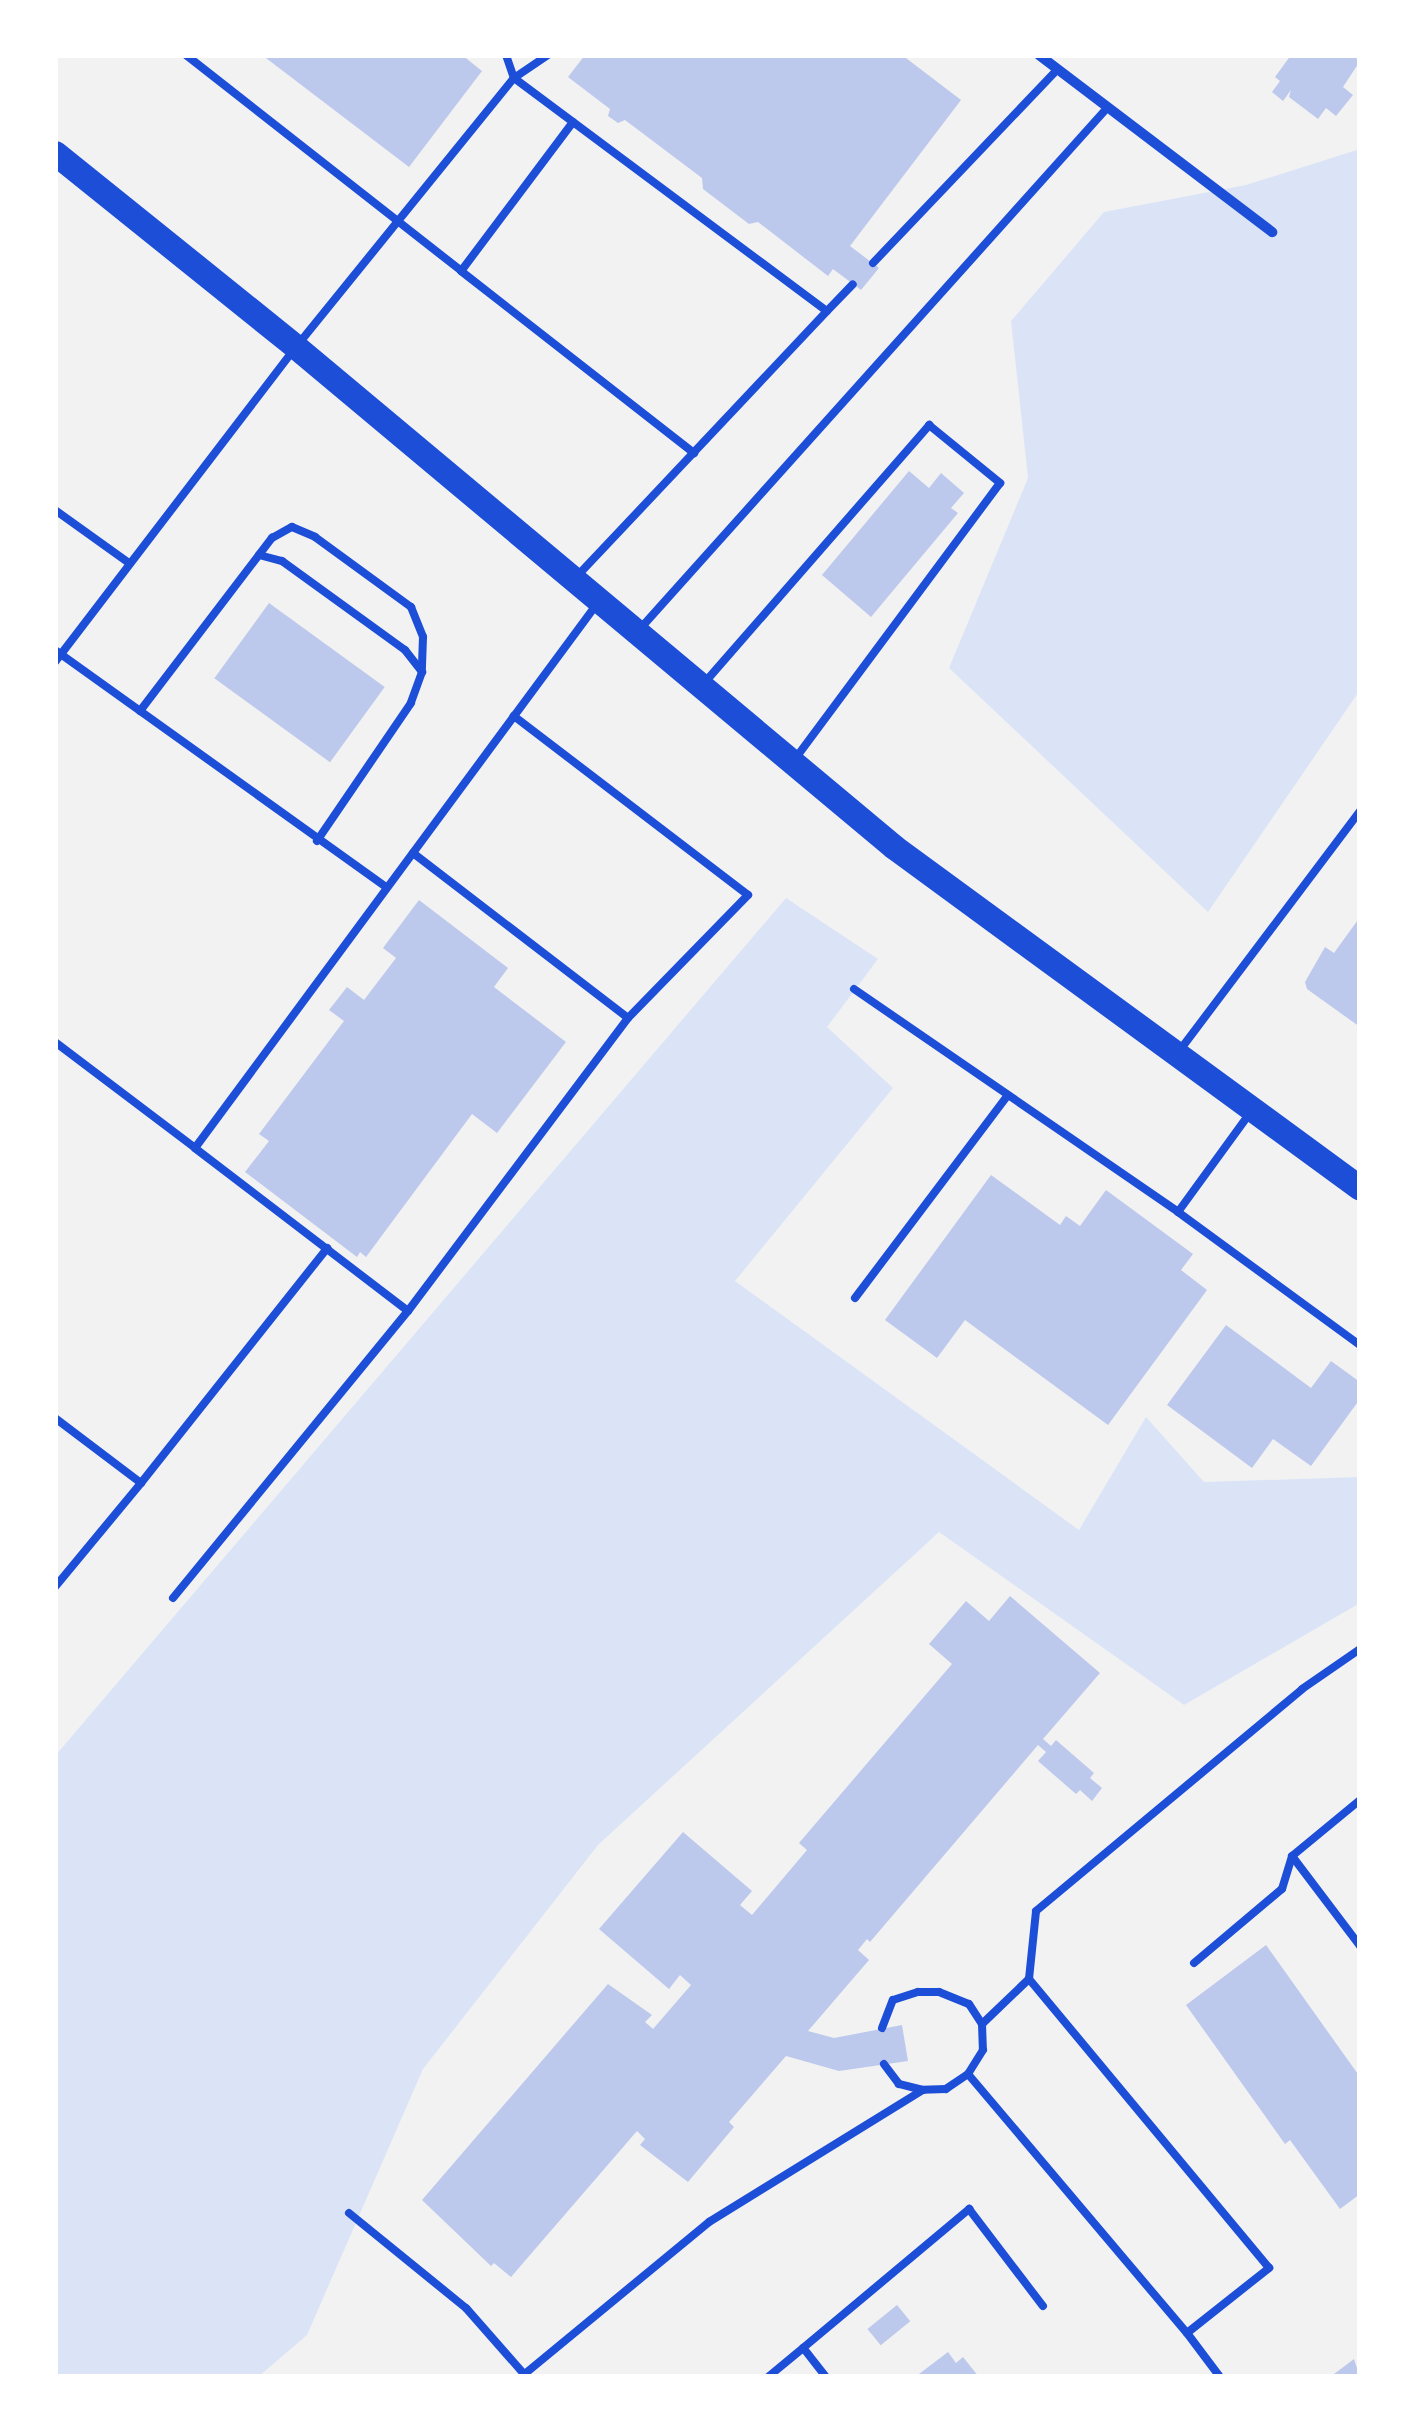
<!DOCTYPE html>
<html>
<head>
<meta charset="utf-8">
<style>
	body { margin:0 }
	#map { position:relative; width:1415px; height:2432px; overflow:hidden; background:#f2f2f2; font-family:"Noto Sans",sans-serif }
	div>[style] { position:absolute }
	[style*='--x'] { left:calc(var(--x)*1px); top:calc(var(--y)*1px); width:calc(var(--w)*1px); rotate:calc(var(--a)*1deg) }
	.green>* { inset:0; background:#dbe4f7 }
	.building>* { inset:0; background:#bdc9ec; transform-origin:0 0 }
	.service>* { height:8px; margin:-4px; padding:0 4px; transform-origin:4px; border-radius:4px; background:#1d4ed8 }
	.minor>* { height:10px; margin:-5px; padding:0 5px; transform-origin:5px; border-radius:5px; background:#1d4ed8 }
	.primary>* { height:25px; margin:-12.5px; padding:0 12.5px; transform-origin:12.5px; border-radius:12.5px; background:#1d4ed8 }
	span { translate:-50% -50%; white-space:nowrap; text-align:center; line-height:1.15; -webkit-text-stroke:8px #fff; paint-order:stroke }
	.frame { position:absolute; inset:0; border:58px solid #fff; pointer-events:none }
</style>
</head>
<body>
<div id="map">
	<div class="green">
		<div style="clip-path:polygon(1360px 149px,1360px 690px,1208px 912px,949px 668px,1028px 478px,1011px 321px,1104px 212px,1246px 185px)"></div>
		<div style="clip-path:polygon(786px 898px,878px 959px,827px 1027px,893px 1088px,735px 1281px,1079px 1530px,1146px 1417px,1204px 1482px,1360px 1477px,1360px 1603px,1184px 1705px,939px 1532px,598px 1845px,423px 2069px,307px 2335px,258px 2377px,55px 2377px,55px 1756px)"></div>
	</div>
	<div class="building">
		<div style="clip-path:polygon(262px 55px,462px 55px,482px 71px,409px 167px)"></div>
		<div style="clip-path:polygon(585px 55px,902px 55px,961px 100px,850px 246px,879px 268px,861px 290px,833px 269px,828px 276px,758px 222px,749px 224px,703px 189px,702px 178px,625px 120px,618px 123px,608px 116px,610px 109px,568px 77px)"></div>
		<div style="clip-path:polygon(1291px 55px,1352px 55px,1360px 61px,1343px 87px,1353px 95px,1336px 116px,1326px 108px,1318px 119px,1289px 97px,1291px 90px,1283px 101px,1272px 92px,1280px 81px,1275px 77px)"></div>
		<div style="clip-path:polygon(909px 471px,929px 488px,941px 473px,964px 493px,951px 508px,958px 513px,871px 617px,822px 575px)"></div>
		<div style="left:269px;top:603px;width:143px;height:93px;rotate:36deg"></div>
		<div style="clip-path:polygon(419px 900px,508px 968px,494px 987px,566px 1042px,497px 1133px,472px 1114px,366px 1257px,360px 1252px,357px 1257px,245px 1172px,269px 1141px,259px 1134px,344px 1021px,329px 1010px,347px 987px,364px 1000px,396px 958px,383px 948px)"></div>
		<div style="clip-path:polygon(1360px 917px,1360px 1027px,1307px 989px,1305px 982px,1325px 947px,1334px 953px)"></div>
		<div style="clip-path:polygon(991px 1175px,1060px 1225px,1066px 1216px,1080px 1226px,1106px 1190px,1193px 1254px,1181px 1270px,1207px 1290px,1108px 1425px,965px 1320px,937px 1358px,885px 1320px)"></div>
		<div style="clip-path:polygon(1226px 1325px,1311px 1388px,1331px 1361px,1360px 1382px,1360px 1399px,1311px 1466px,1273px 1439px,1252px 1468px,1167px 1405px)"></div>
		<div style="clip-path:polygon(1010px 1596px,1100px 1673px,1043px 1739px,1051px 1746px,1056px 1740px,1094px 1773px,1090px 1778px,1102px 1788px,1092px 1801px,1080px 1790px,1076px 1794px,1038px 1761px,1046px 1752px,1038px 1745px,870px 1942px,867px 1939px,858px 1950px,869px 1960px,808px 2031px,834px 2038px,902px 2025px,908px 2061px,839px 2071px,786px 2056px,729px 2122px,734px 2127px,688px 2182px,640px 2145px,645px 2139px,637px 2131px,511px 2277px,494px 2263px,491px 2266px,422px 2200px,608px 1984px,652px 2015px,645px 2022px,653px 2029px,691px 1985px,680px 1975px,669px 1989px,599px 1929px,683px 1832px,752px 1891px,740px 1905px,752px 1915px,807px 1850px,799px 1843px,952px 1664px,929px 1644px,966px 1601px,989px 1621px)"></div>
		<div style="clip-path:polygon(1266px 1945px,1360px 2077px,1360px 2194px,1340px 2209px,1290px 2140px,1285px 2144px,1186px 2005px)"></div>
		<div style="left:897px;top:2305px;width:21px;height:38px;rotate:51deg"></div>
		<div style="clip-path:polygon(948px 2352px,956px 2363px,963px 2357px,979px 2377px,915px 2377px)"></div>
		<div style="clip-path:polygon(1354px 2359px,1360px 2377px,1330px 2377px)"></div>
	</div>
	<div class="service">
		<div style="--x:186;--y:55;--w:350;--a:38.1"></div>
		<div style="--x:506;--y:55;--w:24;--a:71"></div>
		<div style="--x:514;--y:78;--w:390;--a:36.7"></div>
		<div style="--x:827;--y:311;--w:366;--a:133.3"></div>
		<div style="--x:573;--y:122;--w:186;--a:126.9"></div>
		<div style="--x:461;--y:271;--w:296;--a:38"></div>
		<div style="--x:873;--y:263;--w:268;--a:-46.4"></div>
		<div style="--x:827;--y:311;--w:37;--a:-46"></div>
		<div style="--x:55;--y:510;--w:91;--a:35.6"></div>
		<div style="--x:259;--y:555;--w:24;--a:15"></div>
		<div style="--x:282;--y:561;--w:152;--a:35.9"></div>
		<div style="--x:405;--y:650;--w:28;--a:52"></div>
		<div style="--x:639;--y:630;--w:702;--a:-48.12"></div>
		<div style="--x:55;--y:650;--w:408;--a:35.6"></div>
		<div style="--x:55;--y:662;--w:397;--a:-52.6"></div>
		<div style="--x:296;--y:347;--w:346;--a:-51"></div>
		<div style="--x:514;--y:78;--w:41;--a:-34.1"></div>
		<div style="--x:706;--y:681;--w:340;--a:-48.9"></div>
		<div style="--x:929;--y:425;--w:92;--a:39.2"></div>
		<div style="--x:1000;--y:483;--w:344;--a:126.6"></div>
		<div style="--x:140;--y:711;--w:218;--a:-52.7"></div>
		<div style="--x:272;--y:538;--w:23;--a:-29"></div>
		<div style="--x:292;--y:527;--w:25;--a:23"></div>
		<div style="--x:315;--y:537;--w:119;--a:36.1"></div>
		<div style="--x:411;--y:607;--w:32;--a:68"></div>
		<div style="--x:423;--y:637;--w:35;--a:92"></div>
		<div style="--x:422;--y:672;--w:33;--a:110"></div>
		<div style="--x:411;--y:703;--w:167;--a:124.3"></div>
		<div style="--x:413;--y:853;--w:271;--a:37.5"></div>
		<div style="--x:854;--y:989;--w:393;--a:34.5"></div>
		<div style="--x:1178;--y:1212;--w:122;--a:-54"></div>
		<div style="--x:55;--y:1042;--w:176;--a:37.1"></div>
		<div style="--x:195;--y:1148;--w:675;--a:-53.55"></div>
		<div style="--x:1180;--y:1050;--w:299;--a:-53"></div>
		<div style="--x:1178;--y:1212;--w:225;--a:36.2"></div>
		<div style="--x:855;--y:1298;--w:254;--a:-53"></div>
		<div style="--x:408;--y:1311;--w:366;--a:-53.1"></div>
		<div style="--x:628;--y:1018;--w:172;--a:-45.7"></div>
		<div style="--x:748;--y:895;--w:295;--a:-142.6"></div>
		<div style="--x:55;--y:1418;--w:108;--a:37.1"></div>
		<div style="--x:141;--y:1483;--w:300;--a:-51.6"></div>
		<div style="--x:55;--y:1587;--w:135;--a:-50.4"></div>
		<div style="--x:173;--y:1598;--w:371;--a:-50.7"></div>
		<div style="--x:408;--y:1311;--w:268;--a:-142.6"></div>
		<div style="--x:1360;--y:1800;--w:88;--a:140.5"></div>
		<div style="--x:1292;--y:1856;--w:113;--a:52.9"></div>
		<div style="--x:1194;--y:1963;--w:115;--a:-40.1"></div>
		<div style="--x:1282;--y:1889;--w:34;--a:-73"></div>
		<div style="--x:982;--y:2024;--w:65;--a:-43.8"></div>
		<div style="--x:882;--y:2028;--w:30;--a:-69"></div>
		<div style="--x:893;--y:2000;--w:26;--a:-18"></div>
		<div style="--x:918;--y:1992;--w:21;--a:0"></div>
		<div style="--x:939;--y:1992;--w:32;--a:22"></div>
		<div style="--x:969;--y:2004;--w:24;--a:57"></div>
		<div style="--x:982;--y:2024;--w:26;--a:88"></div>
		<div style="--x:983;--y:2050;--w:28;--a:122"></div>
		<div style="--x:968;--y:2074;--w:27;--a:146"></div>
		<div style="--x:946;--y:2089;--w:23;--a:178"></div>
		<div style="--x:923;--y:2090;--w:25;--a:-166"></div>
		<div style="--x:899;--y:2084;--w:25;--a:-127"></div>
		<div style="--x:968;--y:2074;--w:339;--a:49.8"></div>
		<div style="--x:1187;--y:2333;--w:105;--a:-38.4"></div>
		<div style="--x:1269;--y:2268;--w:376;--a:-129.7"></div>
		<div style="--x:1029;--y:1979;--w:68;--a:-84.1"></div>
		<div style="--x:1036;--y:1911;--w:346;--a:-39.8"></div>
		<div style="--x:1302;--y:1689;--w:70;--a:-34.6"></div>
		<div style="--x:349;--y:2213;--w:151;--a:39.1"></div>
		<div style="--x:466;--y:2308;--w:88;--a:48.7"></div>
		<div style="--x:1187;--y:2333;--w:55;--a:53.1"></div>
		<div style="--x:521;--y:2377;--w:244;--a:-39.5"></div>
		<div style="--x:709;--y:2222;--w:251;--a:-31.7"></div>
		<div style="--x:768;--y:2377;--w:45;--a:-39.6"></div>
		<div style="--x:826;--y:2377;--w:37;--a:-128"></div>
		<div style="--x:803;--y:2348;--w:217;--a:-39.9"></div>
		<div style="--x:969;--y:2209;--w:122;--a:52.7"></div>
	</div>
	<div class="minor">
		<div style="--x:1039;--y:55;--w:293;--a:37.2"></div>
	</div>
	<div class="primary">
		<div style="--x:55;--y:153;--w:309;--a:38.8"></div>
		<div style="--x:296;--y:347;--w:779;--a:39.9"></div>
		<div style="--x:894;--y:847;--w:577;--a:36.2"></div>
	</div>
	<div class="frame"></div>
</div>
</body>
</html>
